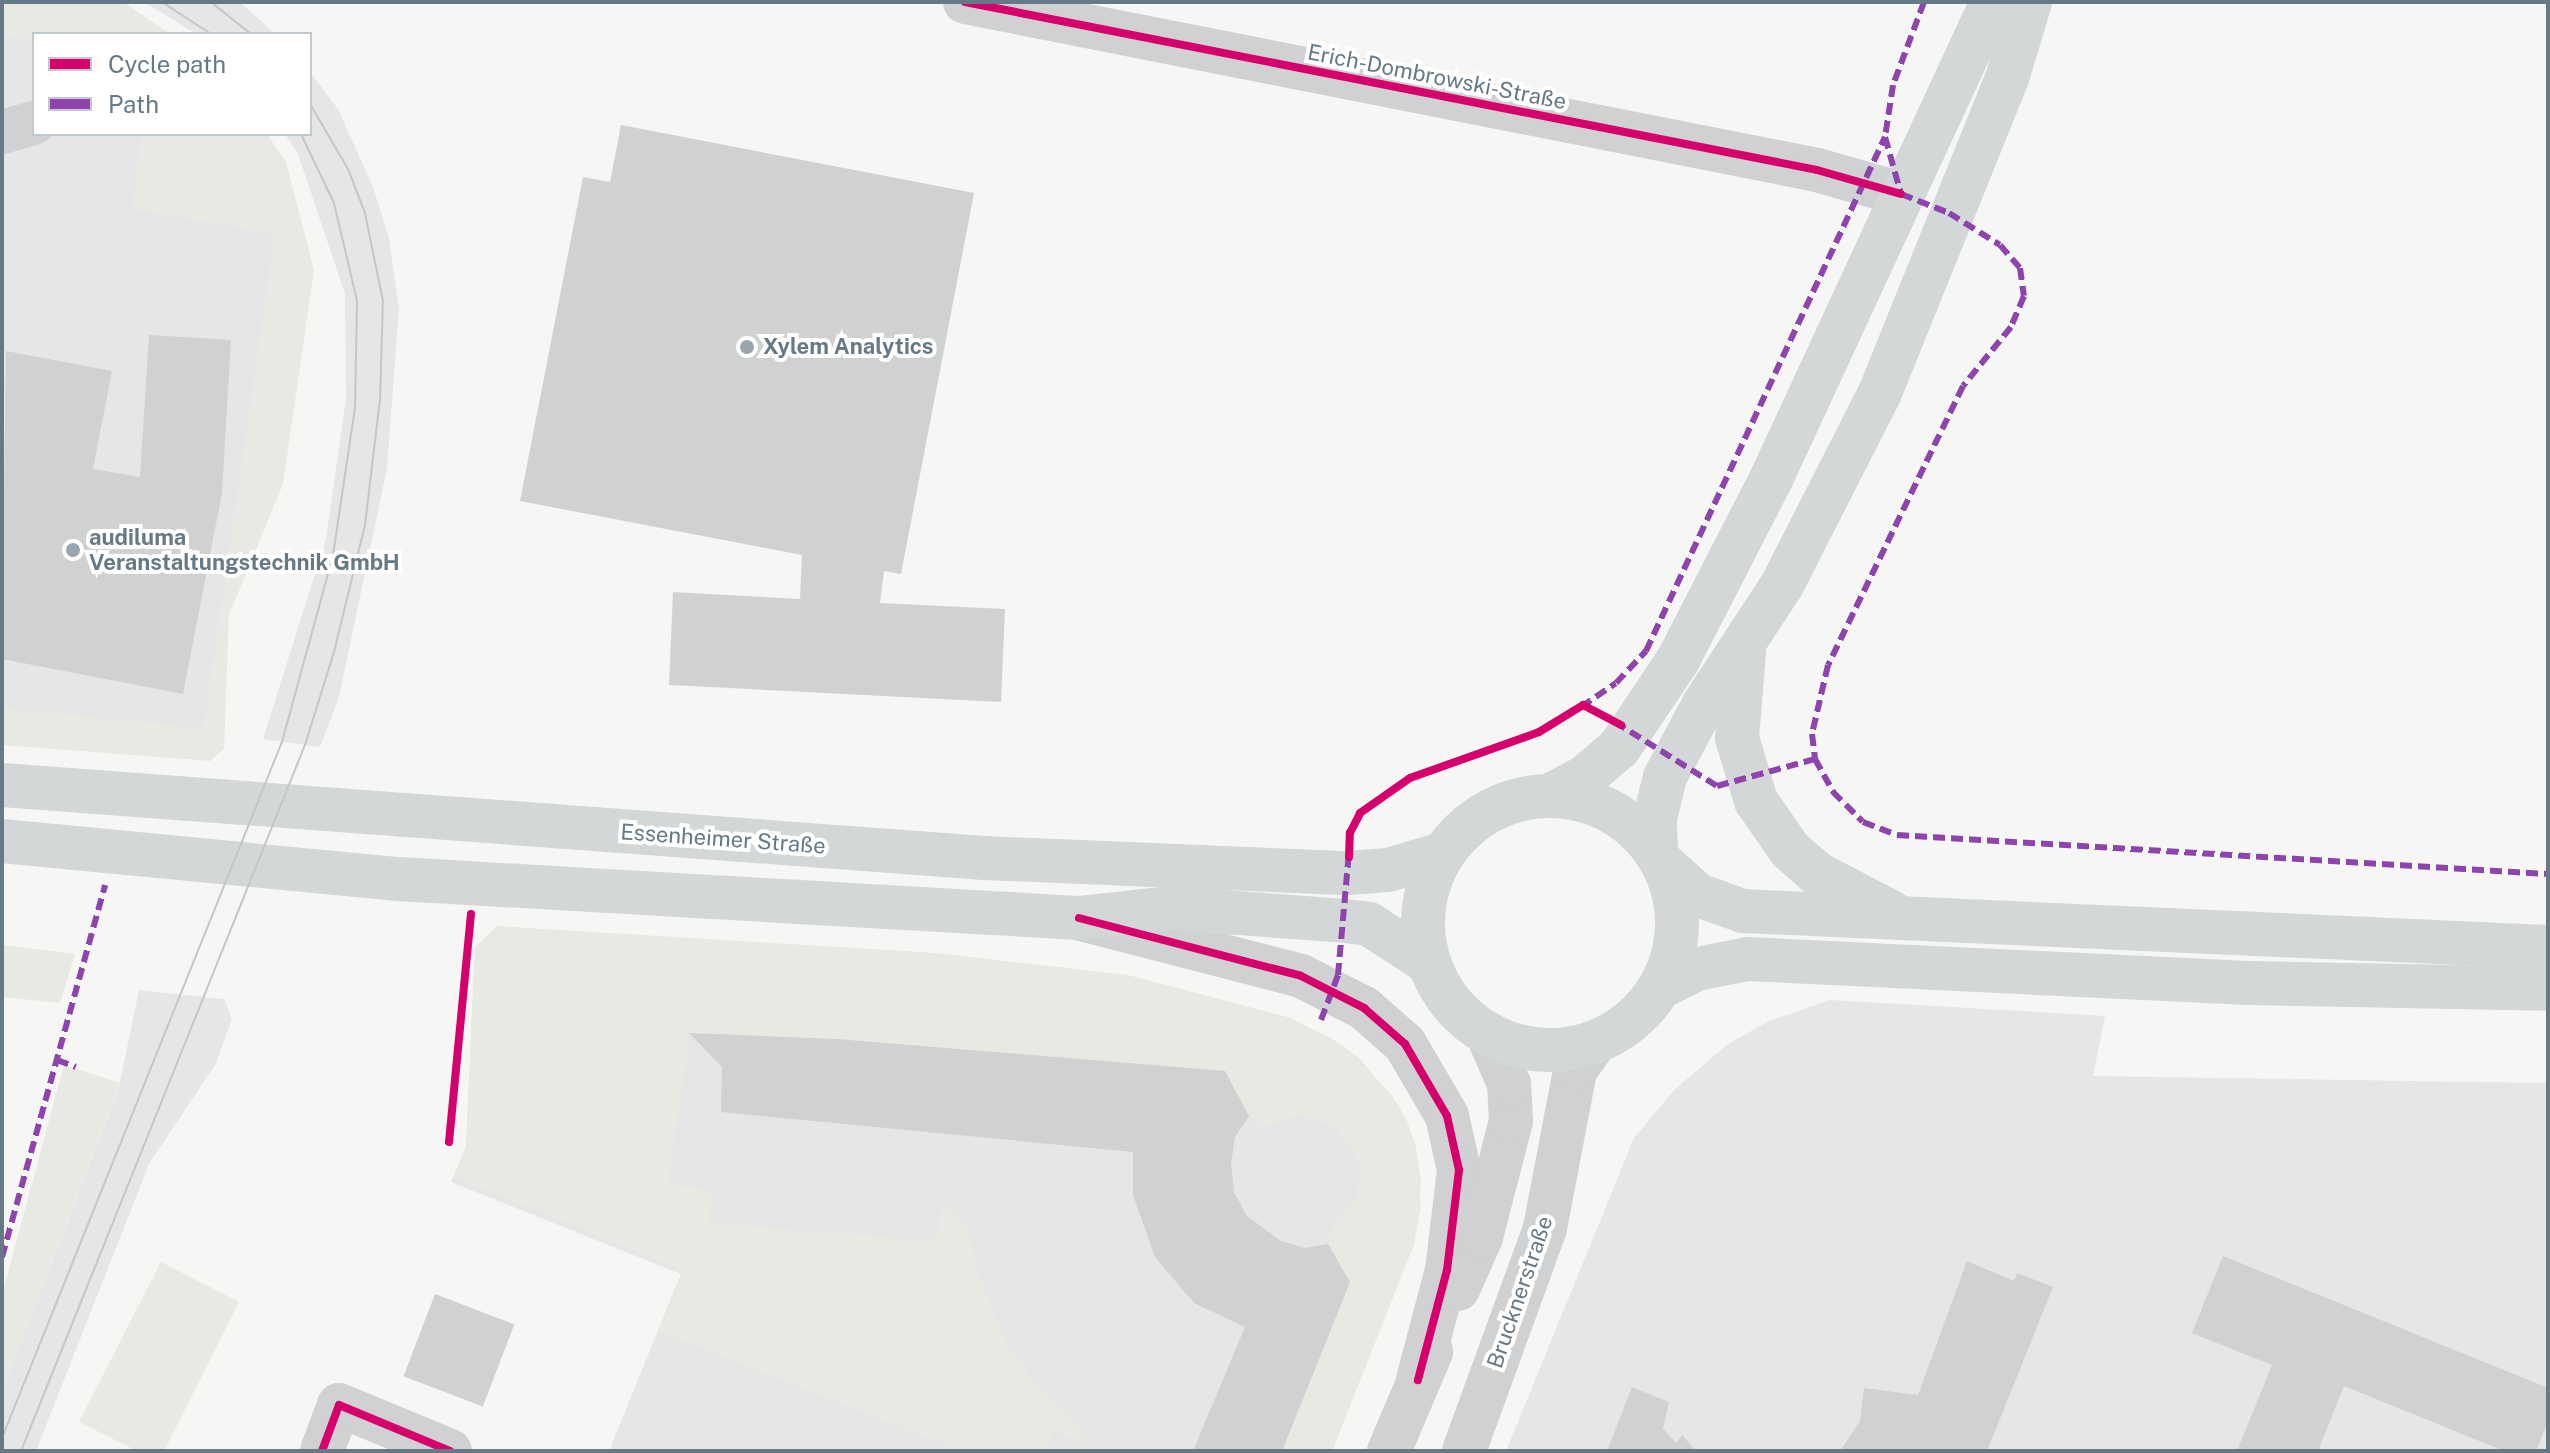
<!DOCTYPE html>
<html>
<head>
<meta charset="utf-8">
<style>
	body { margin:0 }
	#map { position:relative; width:2550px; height:1453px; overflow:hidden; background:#f6f6f5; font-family:"Public Sans",sans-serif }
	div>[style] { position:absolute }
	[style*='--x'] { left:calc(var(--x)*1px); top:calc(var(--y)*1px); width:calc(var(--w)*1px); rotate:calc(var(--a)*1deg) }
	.built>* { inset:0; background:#e5e6e6 }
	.green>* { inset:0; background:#e6eae3 }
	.building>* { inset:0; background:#d0d1d1; transform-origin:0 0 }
	.minor>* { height:44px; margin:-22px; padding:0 22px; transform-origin:22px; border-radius:22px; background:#d0d1d2 }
	.tertiary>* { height:44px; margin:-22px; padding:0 22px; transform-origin:22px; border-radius:22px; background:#d0d1d2 }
	.secondary>* { height:44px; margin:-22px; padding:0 22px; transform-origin:22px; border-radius:22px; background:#d4d7d8 }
	.secondary>.ring { margin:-22px; padding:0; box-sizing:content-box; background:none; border:44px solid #d4d7d8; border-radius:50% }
	.tram>* { height:2px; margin:-1px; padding:0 1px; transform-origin:1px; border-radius:1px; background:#c5c6c7 }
	.quiet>* { height:6px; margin-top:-3px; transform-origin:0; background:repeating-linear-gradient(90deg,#8e44ad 0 12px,transparent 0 18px) }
	.cycleway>* { height:8px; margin:-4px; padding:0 4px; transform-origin:4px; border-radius:4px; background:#d6006c }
	.dots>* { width:22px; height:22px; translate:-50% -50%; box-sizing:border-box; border:4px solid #fff; border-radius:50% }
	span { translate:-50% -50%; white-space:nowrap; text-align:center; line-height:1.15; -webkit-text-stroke:8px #fff; paint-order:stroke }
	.street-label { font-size:22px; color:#657987 }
	.poi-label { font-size:22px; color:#657987; font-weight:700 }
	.left { translate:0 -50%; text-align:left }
	.frame { position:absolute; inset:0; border:4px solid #657987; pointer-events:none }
	.legend { position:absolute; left:32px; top:32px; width:280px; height:104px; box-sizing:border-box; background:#fff; border:2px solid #c1c9cf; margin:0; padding:10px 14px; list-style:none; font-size:24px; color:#657987 }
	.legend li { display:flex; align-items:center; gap:16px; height:40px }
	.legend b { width:40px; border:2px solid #c1c9cf }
</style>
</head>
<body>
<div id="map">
	<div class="built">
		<div style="clip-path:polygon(144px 2px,240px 2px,275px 34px,196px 34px)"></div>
		<div style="clip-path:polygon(2px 34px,34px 41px,34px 134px,142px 134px,133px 208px,276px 233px,204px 729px,2px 709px)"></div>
		<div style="clip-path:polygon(310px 72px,338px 109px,373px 187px,389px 238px,399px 309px,387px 468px,339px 697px,320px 747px,263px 739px,326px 539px,346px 399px,345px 294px,298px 154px,285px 134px,310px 134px)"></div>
		<div style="clip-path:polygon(475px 947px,1312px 1029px,1331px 1038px,1359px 1058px,1399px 1106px,1415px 1144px,1421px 1181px,1414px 1244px,1332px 1451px,609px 1451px,681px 1274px,451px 1182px,466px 1147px)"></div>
		<div style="clip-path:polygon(139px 990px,224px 999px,232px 1019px,215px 1065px,149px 1164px,36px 1451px,2px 1451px,2px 1391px,119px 1087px)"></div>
		<div style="clip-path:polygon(1830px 1000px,2105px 1016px,2093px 1076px,2548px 1083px,2548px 1451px,1506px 1451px,1634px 1138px,1675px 1089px,1728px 1044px,1769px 1021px)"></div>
	</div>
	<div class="green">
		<div style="clip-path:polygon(2px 2px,123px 2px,170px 34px,34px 34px,34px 41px,2px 34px)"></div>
		<div style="clip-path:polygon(142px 134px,267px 134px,286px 162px,314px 270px,283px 484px,229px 615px,224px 749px,210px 761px,2px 745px,2px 709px,204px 728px,276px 233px,133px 208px)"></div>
		<div style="clip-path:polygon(497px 926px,936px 953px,1128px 975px,1291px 1018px,1345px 1047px,1391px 1094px,1407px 1121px,1415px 1144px,1421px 1205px,1414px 1244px,1332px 1451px,1282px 1451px,1350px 1282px,1328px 1244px,1330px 1231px,1357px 1197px,1360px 1164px,1337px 1128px,1299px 1115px,1263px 1127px,1249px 1116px,1225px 1071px,690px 1033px,668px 1185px,711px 1189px,709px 1223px,937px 1241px,941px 1208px,952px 1208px,965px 1221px,978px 1274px,1006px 1344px,1046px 1396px,1072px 1416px,1085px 1443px,1054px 1431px,1046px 1451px,961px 1451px,659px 1331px,686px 1271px,455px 1177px,466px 1150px,475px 947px)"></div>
		<div style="clip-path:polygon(2px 945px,75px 954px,60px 1003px,2px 997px)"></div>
		<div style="clip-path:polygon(64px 1065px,120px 1083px,2px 1391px,2px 1295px)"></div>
		<div style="clip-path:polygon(161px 1262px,239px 1302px,164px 1451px,137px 1451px,79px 1422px)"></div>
	</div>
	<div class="building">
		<div style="clip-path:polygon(621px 125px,974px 193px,901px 574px,884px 571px,880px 603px,1005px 609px,1001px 702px,669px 685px,673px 592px,800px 599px,802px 555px,520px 501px,583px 177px,610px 182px)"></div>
		<div style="clip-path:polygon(149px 335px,231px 340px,222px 493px,183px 694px,2px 659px,6px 351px,112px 371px,93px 469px,140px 477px)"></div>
		<div style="clip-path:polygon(689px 1033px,837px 1039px,1225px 1071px,1249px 1116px,1235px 1137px,1231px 1164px,1234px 1192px,1247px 1216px,1281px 1241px,1305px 1248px,1328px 1244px,1350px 1282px,1282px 1451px,1193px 1451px,1245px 1327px,1194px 1303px,1155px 1257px,1133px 1195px,1133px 1152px,721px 1112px,722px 1067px)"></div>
		<div style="clip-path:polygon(2223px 1256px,2548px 1388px,2548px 1421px,2536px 1451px,2504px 1451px,2344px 1386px,2318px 1451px,2237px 1451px,2272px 1365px,2192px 1333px)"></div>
		<div style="clip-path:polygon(1967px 1261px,2014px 1281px,2017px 1273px,2053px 1287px,1987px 1451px,1840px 1451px,1860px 1421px,1864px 1388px,1918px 1395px)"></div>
		<div style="left:435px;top:1294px;width:85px;height:88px;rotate:21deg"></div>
		<div style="clip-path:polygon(1632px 1387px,1669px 1402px,1663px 1429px,1676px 1443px,1682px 1435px,1696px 1451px,1607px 1451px)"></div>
	</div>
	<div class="minor">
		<div style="--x:965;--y:2;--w:868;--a:11.15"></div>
		<div style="--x:1817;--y:170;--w:87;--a:15.9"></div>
		<div style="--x:2;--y:132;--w:33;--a:-16"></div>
		<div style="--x:322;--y:1451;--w:49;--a:-69.7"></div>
		<div style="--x:339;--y:1405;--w:120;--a:22.5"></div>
	</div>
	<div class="tertiary">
		<div style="--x:1081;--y:919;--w:227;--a:14.5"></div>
		<div style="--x:1301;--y:976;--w:71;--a:26.9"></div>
		<div style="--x:1364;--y:1008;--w:55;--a:41.3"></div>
		<div style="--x:1405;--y:1044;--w:83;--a:59.7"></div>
		<div style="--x:1447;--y:1116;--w:55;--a:77.5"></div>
		<div style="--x:1459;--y:1170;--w:101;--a:96.8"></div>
		<div style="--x:1447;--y:1270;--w:114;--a:104.8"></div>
		<div style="--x:1458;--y:1289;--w:57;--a:-66.1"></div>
		<div style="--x:1481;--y:1237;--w:120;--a:-75.5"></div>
		<div style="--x:1511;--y:1121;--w:37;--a:-93"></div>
		<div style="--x:1509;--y:1084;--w:56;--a:-113.3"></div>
		<div style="--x:1389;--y:1451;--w:108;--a:-67"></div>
		<div style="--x:1464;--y:1451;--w:237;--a:-70"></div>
		<div style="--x:1545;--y:1228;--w:161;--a:-79.2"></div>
		<div style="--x:1575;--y:1070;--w:34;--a:-54"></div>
	</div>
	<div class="secondary">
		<div style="--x:1744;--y:653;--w:85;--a:94.7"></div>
		<div style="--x:1737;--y:738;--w:66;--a:73.2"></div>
		<div style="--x:1756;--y:801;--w:60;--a:55.2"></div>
		<div style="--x:1790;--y:850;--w:35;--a:41"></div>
		<div style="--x:1816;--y:873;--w:85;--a:27.5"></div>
		<div style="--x:2;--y:785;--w:985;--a:4.25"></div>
		<div style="--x:984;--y:858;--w:364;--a:2.4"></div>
		<div style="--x:1348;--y:873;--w:40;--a:-4.3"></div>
		<div style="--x:1388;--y:870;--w:56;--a:-16.5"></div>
		<div style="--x:1551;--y:795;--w:38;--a:-28"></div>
		<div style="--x:1585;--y:777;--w:45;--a:-40.5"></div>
		<div style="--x:1619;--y:748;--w:106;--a:-56.2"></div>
		<div style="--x:1678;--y:660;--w:206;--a:-62.8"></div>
		<div style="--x:1772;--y:477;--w:523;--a:-65.15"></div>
		<div class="ring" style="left:1423px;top:796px;width:210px;height:210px"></div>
		<div style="--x:2;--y:841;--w:398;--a:5.5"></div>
		<div style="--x:398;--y:879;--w:682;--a:3.28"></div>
		<div style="--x:1079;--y:918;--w:91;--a:-6.3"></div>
		<div style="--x:1169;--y:908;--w:176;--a:4.2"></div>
		<div style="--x:1345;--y:921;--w:24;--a:7"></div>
		<div style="--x:1369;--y:924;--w:72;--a:33"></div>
		<div style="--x:1656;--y:853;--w:35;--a:-92"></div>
		<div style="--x:1655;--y:818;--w:42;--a:-76.3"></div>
		<div style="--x:1665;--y:777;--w:83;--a:-61.9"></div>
		<div style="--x:1704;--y:704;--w:142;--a:-56.8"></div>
		<div style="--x:1782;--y:585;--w:213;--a:-63"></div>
		<div style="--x:1879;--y:395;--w:345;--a:-68"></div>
		<div style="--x:2008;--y:75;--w:76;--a:-73.2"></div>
		<div style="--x:1662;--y:863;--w:48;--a:41.6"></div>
		<div style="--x:1698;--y:895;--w:48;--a:19.6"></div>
		<div style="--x:1743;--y:911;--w:806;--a:2.56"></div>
		<div style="--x:1659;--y:988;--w:42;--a:-26.6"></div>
		<div style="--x:1697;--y:969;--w:52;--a:-11.1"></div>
		<div style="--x:1748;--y:959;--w:501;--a:2.75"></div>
		<div style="--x:2248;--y:983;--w:300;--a:1.1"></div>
	</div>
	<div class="tram">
		<div style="--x:162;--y:2;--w:59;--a:33.1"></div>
		<div style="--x:211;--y:2;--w:51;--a:38.7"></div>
		<div style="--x:2;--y:1438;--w:750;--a:-68.09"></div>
		<div style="--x:282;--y:742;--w:194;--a:-74.7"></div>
		<div style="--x:333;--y:555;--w:149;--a:-81.5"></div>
		<div style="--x:355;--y:408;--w:107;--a:-88.9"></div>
		<div style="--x:357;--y:301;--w:101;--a:-103.2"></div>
		<div style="--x:334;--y:203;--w:76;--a:-115.6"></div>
		<div style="--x:21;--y:1451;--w:761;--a:-68.09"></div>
		<div style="--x:305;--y:745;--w:97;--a:-72.7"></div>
		<div style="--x:334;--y:652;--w:131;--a:-76.3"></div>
		<div style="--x:365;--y:525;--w:126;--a:-83.2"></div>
		<div style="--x:380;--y:400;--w:99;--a:-88.3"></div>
		<div style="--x:383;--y:301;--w:90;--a:-101.6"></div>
		<div style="--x:365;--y:213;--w:47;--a:-111.1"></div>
		<div style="--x:348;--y:169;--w:75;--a:-120.3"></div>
	</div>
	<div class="quiet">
		<div style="--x:1924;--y:2;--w:89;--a:110.5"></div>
		<div style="--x:1893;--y:85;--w:53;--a:98.7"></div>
		<div style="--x:1885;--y:137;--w:59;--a:74.3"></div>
		<div style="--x:1901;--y:194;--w:52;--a:21.6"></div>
		<div style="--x:1949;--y:213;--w:60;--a:32.1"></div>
		<div style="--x:2000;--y:245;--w:30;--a:49"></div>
		<div style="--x:2020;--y:268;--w:28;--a:82"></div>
		<div style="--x:2024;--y:296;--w:34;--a:113"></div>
		<div style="--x:2011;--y:327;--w:76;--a:129.1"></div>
		<div style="--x:1963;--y:386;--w:310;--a:115.8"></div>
		<div style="--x:1828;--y:665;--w:71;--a:103.1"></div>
		<div style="--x:1812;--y:734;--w:25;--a:83"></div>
		<div style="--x:1815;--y:759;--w:38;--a:61"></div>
		<div style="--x:1833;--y:792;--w:42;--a:45"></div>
		<div style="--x:1863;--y:822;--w:36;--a:21"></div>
		<div style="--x:1897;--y:835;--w:652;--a:3.43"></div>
		<div style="--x:1581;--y:707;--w:42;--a:-34.4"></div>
		<div style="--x:1616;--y:683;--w:44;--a:-46.8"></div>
		<div style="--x:1646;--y:651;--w:567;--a:-65.06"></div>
		<div style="--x:1615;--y:722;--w:120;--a:32.1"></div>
		<div style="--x:1717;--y:786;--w:102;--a:-15.4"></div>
		<div style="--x:1321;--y:1020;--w:48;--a:-69.3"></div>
		<div style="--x:1338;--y:975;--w:123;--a:-84.9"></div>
		<div style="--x:57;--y:1060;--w:20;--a:20"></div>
		<div style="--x:2;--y:1257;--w:386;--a:-74.5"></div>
	</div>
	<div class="cycleway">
		<div style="--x:965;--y:2;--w:868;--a:11.15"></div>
		<div style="--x:1817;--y:170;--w:87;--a:15.9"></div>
		<div style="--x:1349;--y:857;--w:24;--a:-88"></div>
		<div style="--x:1350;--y:833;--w:22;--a:-63"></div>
		<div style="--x:1360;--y:813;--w:61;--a:-35"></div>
		<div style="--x:1410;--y:778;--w:137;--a:-19.6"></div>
		<div style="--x:1539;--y:732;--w:52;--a:-31.5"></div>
		<div style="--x:1583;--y:705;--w:43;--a:27.8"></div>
		<div style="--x:1079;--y:918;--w:229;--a:14.6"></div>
		<div style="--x:1301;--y:976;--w:71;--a:26.9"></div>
		<div style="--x:1364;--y:1008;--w:55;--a:41.3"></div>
		<div style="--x:1405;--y:1044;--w:83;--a:59.7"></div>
		<div style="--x:1447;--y:1116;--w:55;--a:77.5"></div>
		<div style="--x:1459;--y:1170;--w:101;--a:96.8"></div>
		<div style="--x:1447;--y:1270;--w:114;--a:104.8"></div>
		<div style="--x:449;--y:1142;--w:229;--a:-84.5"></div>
		<div style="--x:322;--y:1451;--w:49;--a:-69.7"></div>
		<div style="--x:339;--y:1405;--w:120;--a:22.5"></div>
	</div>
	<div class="dots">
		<div style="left:747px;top:347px;background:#98a5ae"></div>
		<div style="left:73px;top:550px;background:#98a5ae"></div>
	</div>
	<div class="street-label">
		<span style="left:1437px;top:77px;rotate:11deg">Erich-Dombrowski-Straße</span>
		<span style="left:723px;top:839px;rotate:4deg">Essenheimer Straße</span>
		<span style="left:1520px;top:1292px;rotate:-71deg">Brucknerstraße</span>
	</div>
	<div class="poi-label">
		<span class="left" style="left:763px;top:347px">Xylem Analytics</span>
		<span class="left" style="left:89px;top:550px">audiluma<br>Veranstaltungstechnik GmbH</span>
	</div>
	<div class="frame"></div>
	<ul class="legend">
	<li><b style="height:10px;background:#d6006c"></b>Cycle path</li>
	<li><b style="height:10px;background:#8e44ad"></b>Path</li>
	</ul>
</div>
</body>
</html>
